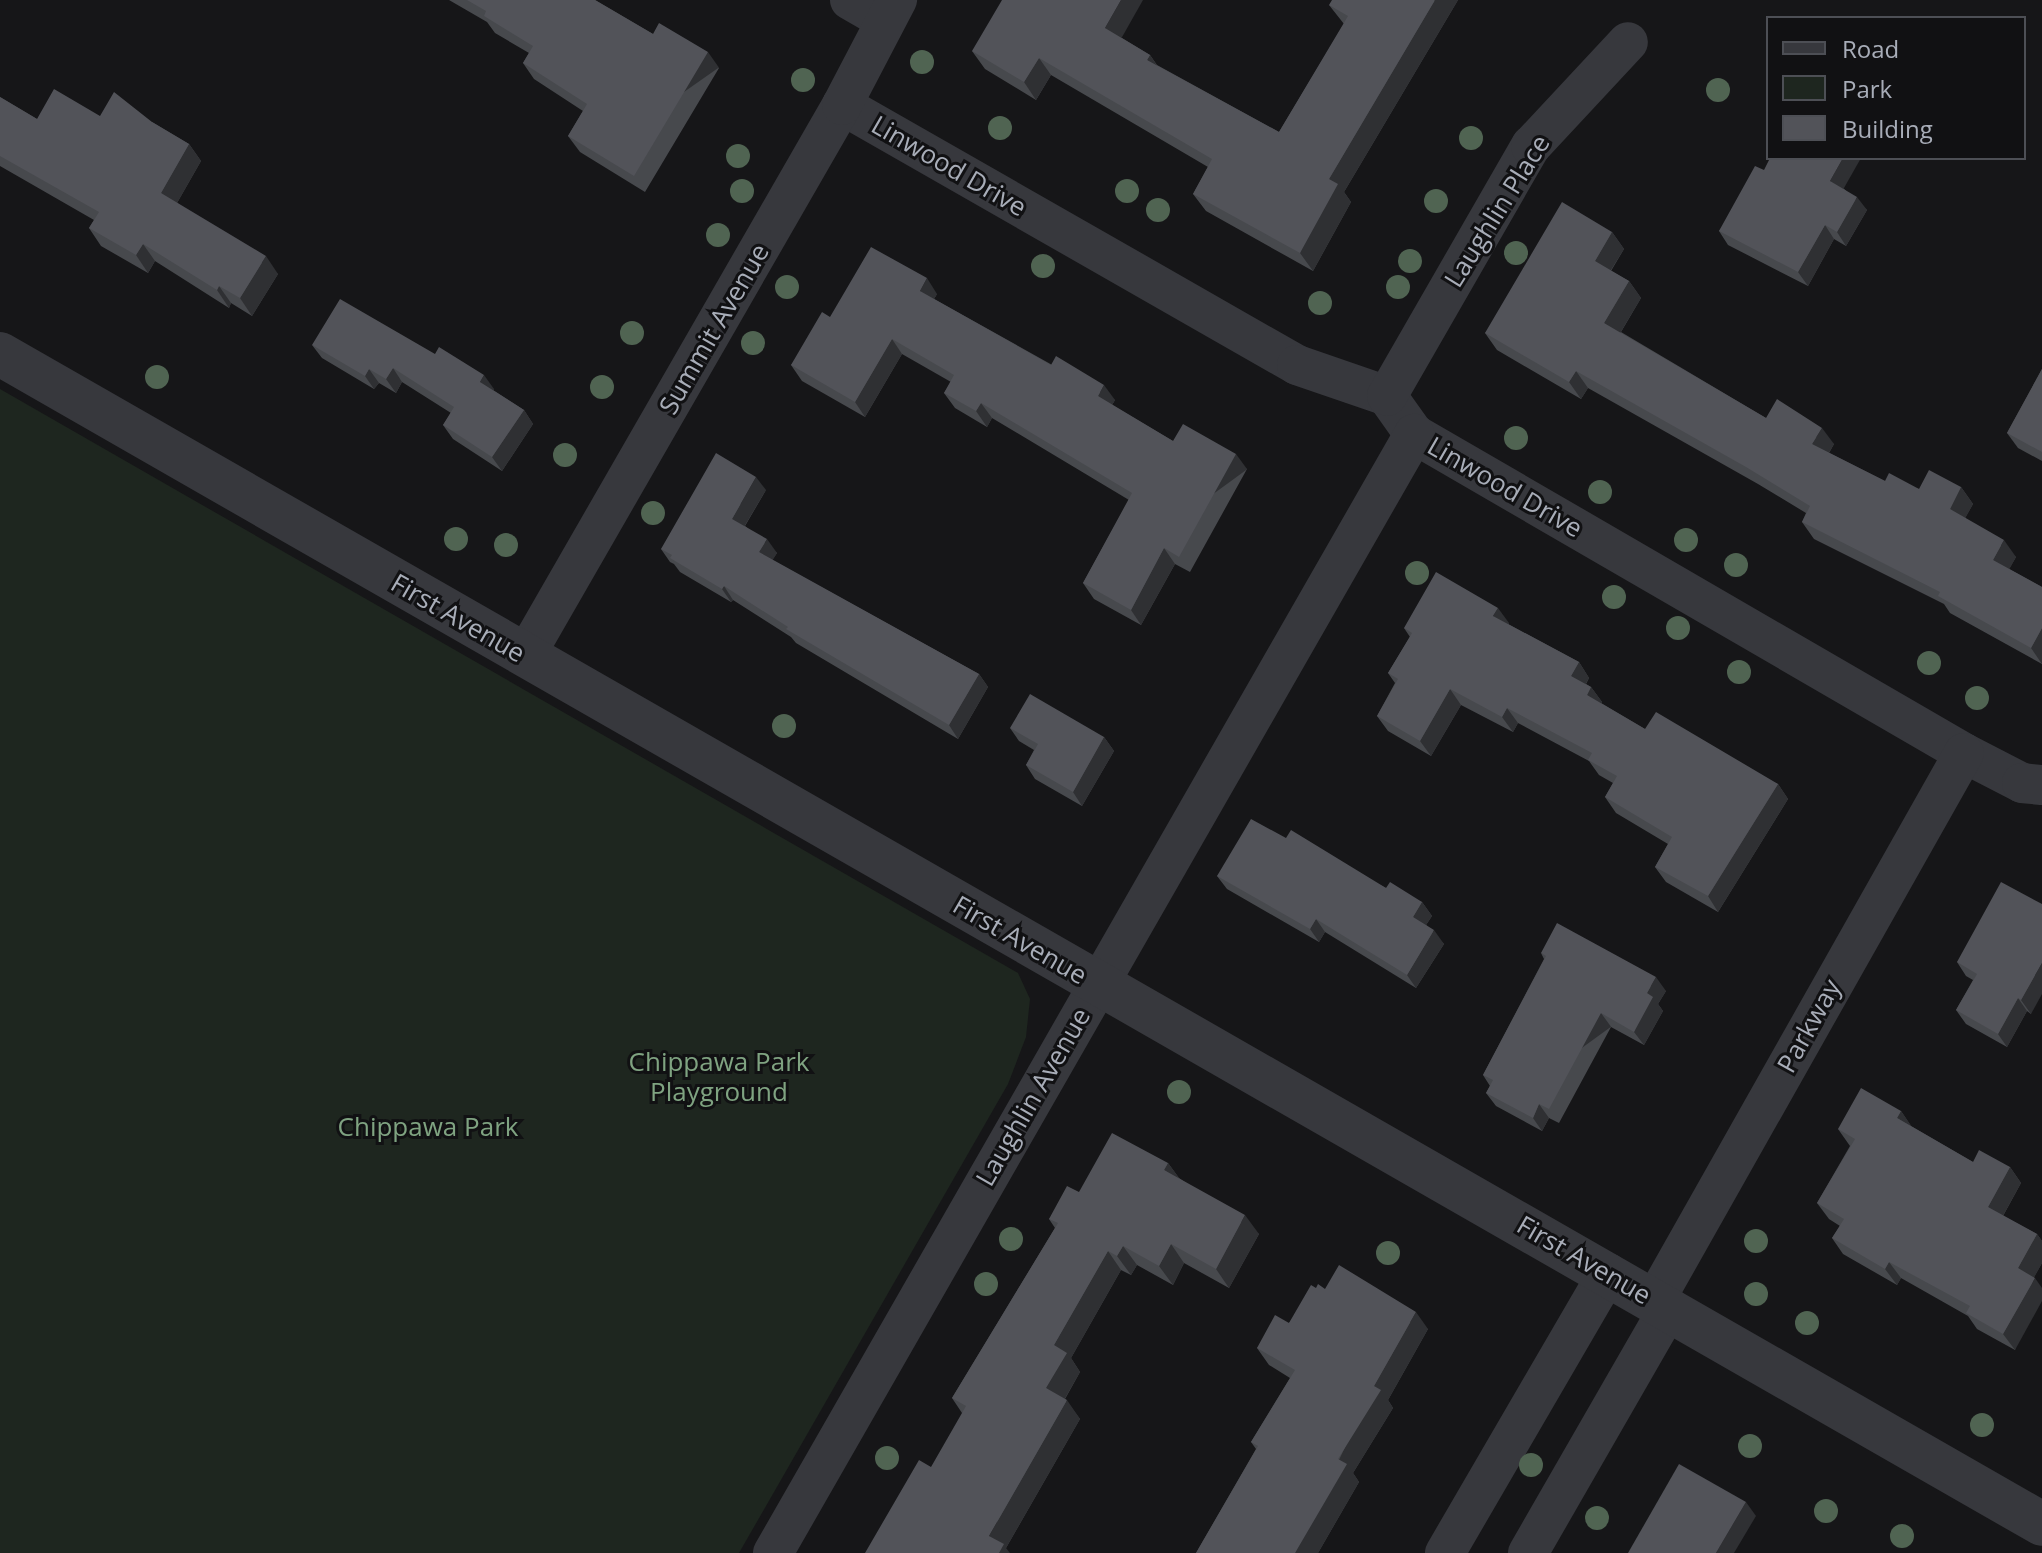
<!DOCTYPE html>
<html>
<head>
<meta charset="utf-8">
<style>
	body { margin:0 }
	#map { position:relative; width:2042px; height:1553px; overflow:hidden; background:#161618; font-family:"Open Sans",sans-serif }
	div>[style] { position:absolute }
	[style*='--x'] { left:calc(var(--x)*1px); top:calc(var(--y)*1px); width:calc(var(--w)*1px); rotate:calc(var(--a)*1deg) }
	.green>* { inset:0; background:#1e261f }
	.minor>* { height:40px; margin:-20px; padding:0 20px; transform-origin:20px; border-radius:20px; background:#37383d }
	.tertiary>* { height:44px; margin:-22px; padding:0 22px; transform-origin:22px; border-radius:22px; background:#37383d }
	.trees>* { width:24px; height:24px; margin:-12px; border-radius:50%; background:#506452 }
	.wall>* { inset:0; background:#47494d }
	.shaded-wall>* { inset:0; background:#2f3033; transform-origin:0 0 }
	.building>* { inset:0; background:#525359 }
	span { translate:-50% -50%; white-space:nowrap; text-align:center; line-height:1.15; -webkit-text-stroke:6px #111113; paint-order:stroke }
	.street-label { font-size:26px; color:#a8adb8 }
	.park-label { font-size:26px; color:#7fa381 }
	.legend { position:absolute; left:1766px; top:16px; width:260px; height:144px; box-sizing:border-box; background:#111113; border:2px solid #4d4f55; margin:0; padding:10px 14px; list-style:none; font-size:24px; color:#a8adb8 }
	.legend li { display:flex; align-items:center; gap:16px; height:40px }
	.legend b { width:40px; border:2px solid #4d4f55 }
</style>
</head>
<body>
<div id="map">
	<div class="green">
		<div style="clip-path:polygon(0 389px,1018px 973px,1030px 999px,1026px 1037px,1008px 1084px,739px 1553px,0 1553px)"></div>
	</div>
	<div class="minor">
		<div style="--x:850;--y:0;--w:40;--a:29.7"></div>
		<div style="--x:842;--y:105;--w:524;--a:29.74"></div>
		<div style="--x:1297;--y:365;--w:95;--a:19"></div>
		<div style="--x:1387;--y:396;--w:47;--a:54.6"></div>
		<div style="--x:1414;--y:434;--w:636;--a:30.11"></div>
		<div style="--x:1964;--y:753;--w:65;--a:27.3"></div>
		<div style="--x:2022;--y:783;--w:20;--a:6"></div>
		<div style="--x:1387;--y:396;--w:289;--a:-60.1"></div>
		<div style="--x:1531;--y:146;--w:142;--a:-47"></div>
		<div style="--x:525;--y:656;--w:636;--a:-60.09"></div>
		<div style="--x:842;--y:105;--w:119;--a:-62.4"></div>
		<div style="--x:1655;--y:1300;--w:628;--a:-60.54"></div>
		<div style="--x:773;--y:1553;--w:1290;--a:-60.19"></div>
		<div style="--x:1445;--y:1553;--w:324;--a:-59.8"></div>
		<div style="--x:1528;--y:1553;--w:283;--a:-60.1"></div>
	</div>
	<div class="tertiary">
		<div style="--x:0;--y:354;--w:2353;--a:29.81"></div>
	</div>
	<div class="trees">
		<div style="left:922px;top:62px"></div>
		<div style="left:803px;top:80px"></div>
		<div style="left:1718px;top:90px"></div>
		<div style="left:1000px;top:128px"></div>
		<div style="left:1471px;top:138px"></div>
		<div style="left:738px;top:156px"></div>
		<div style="left:742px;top:191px"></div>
		<div style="left:1127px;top:191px"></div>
		<div style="left:1436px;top:201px"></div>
		<div style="left:1158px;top:210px"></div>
		<div style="left:718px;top:235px"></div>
		<div style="left:1516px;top:253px"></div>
		<div style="left:1410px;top:261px"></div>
		<div style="left:1043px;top:266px"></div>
		<div style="left:787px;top:287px"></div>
		<div style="left:1398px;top:287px"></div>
		<div style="left:1320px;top:303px"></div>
		<div style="left:632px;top:333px"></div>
		<div style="left:753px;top:343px"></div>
		<div style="left:157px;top:377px"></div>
		<div style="left:602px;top:387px"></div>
		<div style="left:1516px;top:438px"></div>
		<div style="left:565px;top:455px"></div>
		<div style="left:1600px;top:492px"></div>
		<div style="left:653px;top:513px"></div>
		<div style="left:456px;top:539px"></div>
		<div style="left:1686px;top:540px"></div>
		<div style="left:506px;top:545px"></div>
		<div style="left:1736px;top:565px"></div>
		<div style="left:1417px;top:573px"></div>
		<div style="left:1614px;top:597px"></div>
		<div style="left:1678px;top:628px"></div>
		<div style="left:1929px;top:663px"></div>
		<div style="left:1739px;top:672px"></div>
		<div style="left:1977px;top:698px"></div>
		<div style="left:784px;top:726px"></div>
		<div style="left:1179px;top:1092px"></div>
		<div style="left:1011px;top:1239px"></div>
		<div style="left:1756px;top:1241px"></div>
		<div style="left:1388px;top:1253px"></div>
		<div style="left:986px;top:1284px"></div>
		<div style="left:1756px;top:1294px"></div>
		<div style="left:1807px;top:1323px"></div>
		<div style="left:1982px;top:1425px"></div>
		<div style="left:1750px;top:1446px"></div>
		<div style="left:887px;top:1458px"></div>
		<div style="left:1531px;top:1465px"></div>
		<div style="left:1826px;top:1511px"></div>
		<div style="left:1597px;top:1518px"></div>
		<div style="left:1902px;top:1536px"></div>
	</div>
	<div class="wall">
		<div style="clip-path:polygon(449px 0,595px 0,653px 34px,719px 68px,645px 192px,580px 152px,568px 136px,583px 111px,534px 79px,523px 63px,529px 53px,495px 33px,487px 22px)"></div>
		<div style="clip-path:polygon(1458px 0,1344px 192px,1351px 202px,1313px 271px,1206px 211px,1193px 194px,1208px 167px,1051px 75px,1036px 100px,985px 69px,972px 51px,1122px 38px,1150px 55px,1157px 65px,1279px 132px,1344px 24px,1329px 5px)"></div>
		<div style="clip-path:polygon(0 97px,37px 119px,100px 116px,152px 122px,189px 144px,201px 161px,177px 203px,278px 274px,252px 316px,231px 303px,229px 308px,155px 261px,148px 273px,101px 246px,89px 228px,94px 220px,0 166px)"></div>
		<div style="clip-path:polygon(1764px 170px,1843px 188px,1867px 210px,1846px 246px,1834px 239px,1808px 286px,1728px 245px,1719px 231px)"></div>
		<div style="clip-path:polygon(1612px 232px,1624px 249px,1611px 271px,1629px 281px,1641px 298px,1621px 332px,1766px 418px,1834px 444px,1829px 453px,1885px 481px,1919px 489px,1961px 487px,1973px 504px,1965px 518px,2016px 557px,2009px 569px,2042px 587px,2042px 664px,1950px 613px,1944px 604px,1814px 539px,1802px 522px,1806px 513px,1758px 484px,1588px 388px,1581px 399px,1497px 350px,1485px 333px)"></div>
		<div style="clip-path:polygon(937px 294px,934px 299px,1115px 400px,1112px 405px,1173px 441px,1247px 469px,1190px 572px,1175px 564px,1141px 625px,1094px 599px,1083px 583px,1129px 500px,992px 418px,987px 427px,955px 408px,944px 393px,951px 382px,902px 354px,865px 417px,802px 381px,791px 365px,830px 317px)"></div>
		<div style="clip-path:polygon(312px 345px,494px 389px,493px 390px,524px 410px,533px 424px,502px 471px,453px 439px,443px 425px,451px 413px,402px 382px,396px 393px,379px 383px,374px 389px,322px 358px)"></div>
		<div style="clip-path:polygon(2042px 369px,2042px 461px,2018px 448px,2007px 433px)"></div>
		<div style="clip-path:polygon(766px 490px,745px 526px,777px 553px,772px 560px,979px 674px,988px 687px,958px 739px,796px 643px,791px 637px,733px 600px,731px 602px,680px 572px,674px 564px,670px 562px,661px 549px)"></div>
		<div style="clip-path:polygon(1509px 623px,1508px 624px,1579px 662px,1589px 678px,1586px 684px,1591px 687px,1602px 702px,1601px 703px,1645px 729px,1778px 784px,1788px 799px,1718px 912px,1666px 882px,1655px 867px,1668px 844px,1616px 813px,1605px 797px,1613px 783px,1599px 775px,1589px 761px,1518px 723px,1513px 732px,1461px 705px,1431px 756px,1388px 731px,1377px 716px,1395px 683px,1388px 673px,1410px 637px,1404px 628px)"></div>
		<div style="clip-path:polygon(1010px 728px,1104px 737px,1114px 751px,1082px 806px,1035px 779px,1026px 765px,1034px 750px,1019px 741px)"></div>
		<div style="clip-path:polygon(1286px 838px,1386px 888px,1422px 902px,1432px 916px,1426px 925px,1444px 944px,1416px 988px,1325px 932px,1319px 942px,1227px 889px,1217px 876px)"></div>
		<div style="clip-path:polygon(2042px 904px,2031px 1014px,2027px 1011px,2007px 1047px,1966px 1024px,1956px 1010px,1973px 980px,1966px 976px,1957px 962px)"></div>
		<div style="clip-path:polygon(1541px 953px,1666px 991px,1658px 1004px,1663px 1011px,1644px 1045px,1611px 1027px,1559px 1123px,1549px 1118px,1542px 1131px,1496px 1106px,1486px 1093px,1490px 1086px,1483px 1075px,1544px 959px)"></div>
		<div style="clip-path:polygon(1901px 1111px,1911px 1126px,1973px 1162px,2010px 1167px,2021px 1183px,2003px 1216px,2037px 1234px,2042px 1241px,2042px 1263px,2034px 1277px,2015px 1350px,1977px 1329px,1968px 1316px,1901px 1278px,1897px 1285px,1843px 1254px,1832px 1238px,1840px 1226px,1829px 1219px,1817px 1203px,1850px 1146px,1838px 1129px)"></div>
		<div style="clip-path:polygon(1168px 1163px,1179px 1178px,1259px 1234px,1229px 1288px,1184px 1263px,1173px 1285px,1137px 1265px,1131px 1275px,1121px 1270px,1071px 1358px,1080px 1372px,1065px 1399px,1080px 1419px,1006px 1548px,962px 1413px,952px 1398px,1055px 1228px,1049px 1219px,1079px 1192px)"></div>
		<div style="clip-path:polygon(1316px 1288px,1325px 1289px,1428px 1329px,1388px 1400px,1393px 1408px,1353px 1473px,1359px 1482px,1318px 1553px,1196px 1553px,1256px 1449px,1251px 1442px,1290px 1378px,1269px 1365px,1257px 1348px,1289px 1323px)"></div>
	</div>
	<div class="shaded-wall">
		<div style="clip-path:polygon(1121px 0,1143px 0,1117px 46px,1105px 28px)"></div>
		<div style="clip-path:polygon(1435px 0,1458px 0,1344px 192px,1351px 202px,1313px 271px,1300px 253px,1329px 179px)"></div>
		<div style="left:708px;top:52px;width:19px;height:144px;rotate:55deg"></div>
		<div style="clip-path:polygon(1150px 55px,1162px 73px,1147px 60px)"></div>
		<div style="clip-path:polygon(1039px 58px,1051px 75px,1036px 100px,1024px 82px)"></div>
		<div style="clip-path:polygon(189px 144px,201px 161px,173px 210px,161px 193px)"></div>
		<div style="clip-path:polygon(1843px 158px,1861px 158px,1840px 195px,1830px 181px)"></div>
		<div style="clip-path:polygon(1857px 197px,1867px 210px,1846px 246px,1837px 232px)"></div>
		<div style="clip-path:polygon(1825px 225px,1834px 239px,1808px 286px,1798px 272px)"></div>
		<div style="clip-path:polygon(1612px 232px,1624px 249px,1606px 278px,1595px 261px)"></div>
		<div style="clip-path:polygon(143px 244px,155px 261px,148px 273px,136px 255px)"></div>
		<div style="clip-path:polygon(266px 256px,278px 274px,252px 316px,240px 298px)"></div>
		<div style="clip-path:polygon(927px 278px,937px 294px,930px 306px,920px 291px)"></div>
		<div style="clip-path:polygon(1629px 281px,1641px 298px,1616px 340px,1604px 323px)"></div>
		<div style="clip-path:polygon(219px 286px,231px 303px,229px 308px,217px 290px)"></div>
		<div style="clip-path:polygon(892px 339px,902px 354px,865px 417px,855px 402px)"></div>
		<div style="clip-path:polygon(393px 368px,402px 382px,396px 393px,386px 379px)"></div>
		<div style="clip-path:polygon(369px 369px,379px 383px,374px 389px,365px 376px)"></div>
		<div style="clip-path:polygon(1576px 371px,1588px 388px,1581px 399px,1569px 382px)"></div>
		<div style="clip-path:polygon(484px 375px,494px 389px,490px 396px,480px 382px)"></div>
		<div style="clip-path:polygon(1104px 385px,1115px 400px,1108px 412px,1098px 396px)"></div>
		<div style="clip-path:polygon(981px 403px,992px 418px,987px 427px,976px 411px)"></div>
		<div style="clip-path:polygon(524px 410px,533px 424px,502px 471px,492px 457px)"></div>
		<div style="clip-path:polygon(1822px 428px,1834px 444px,1824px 461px,1812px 444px)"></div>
		<div style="left:1236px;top:454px;width:19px;height:118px;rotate:54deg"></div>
		<div style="clip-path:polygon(756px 477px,766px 490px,741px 532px,732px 519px)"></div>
		<div style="clip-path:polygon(1961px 487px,1973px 504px,1961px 526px,1950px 509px)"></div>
		<div style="clip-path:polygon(767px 539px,777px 553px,769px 566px,759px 552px)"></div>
		<div style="clip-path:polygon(2004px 540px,2016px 557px,2005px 577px,1993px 560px)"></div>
		<div style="clip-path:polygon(1164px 548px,1175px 564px,1141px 625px,1131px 610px)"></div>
		<div style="clip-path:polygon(724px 586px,733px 600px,731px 602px,722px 589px)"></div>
		<div style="clip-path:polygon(1498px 608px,1509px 623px,1504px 631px,1493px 616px)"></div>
		<div style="clip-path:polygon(2042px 628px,2042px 664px,2031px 648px)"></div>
		<div style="clip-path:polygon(1579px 662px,1589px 678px,1581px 692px,1571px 676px)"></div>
		<div style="clip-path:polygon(979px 674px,988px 687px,958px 739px,949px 725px)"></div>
		<div style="clip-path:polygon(1591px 687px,1602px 702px,1598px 710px,1587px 695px)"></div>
		<div style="clip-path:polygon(1450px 689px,1461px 705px,1431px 756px,1420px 741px)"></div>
		<div style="clip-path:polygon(1507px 708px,1518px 723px,1513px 732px,1502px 717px)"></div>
		<div style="clip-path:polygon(1104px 737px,1114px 751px,1082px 806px,1073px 792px)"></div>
		<div style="clip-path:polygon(1778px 784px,1788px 799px,1718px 912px,1708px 896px)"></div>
		<div style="clip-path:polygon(1422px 902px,1432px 916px,1422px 931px,1413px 917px)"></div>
		<div style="clip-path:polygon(1316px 919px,1325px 932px,1319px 942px,1310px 929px)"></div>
		<div style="clip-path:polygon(1434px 930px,1444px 944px,1416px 988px,1407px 975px)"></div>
		<div style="clip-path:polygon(2042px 963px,2042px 994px,2031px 1014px,2021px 1000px)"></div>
		<div style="clip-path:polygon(1656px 977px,1666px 991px,1658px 1004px,1663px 1011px,1644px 1045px,1634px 1032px,1647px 993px)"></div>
		<div style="clip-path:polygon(2018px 998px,2027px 1011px,2007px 1047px,1998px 1034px)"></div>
		<div style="left:1601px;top:1013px;width:17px;height:109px;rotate:54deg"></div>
		<div style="clip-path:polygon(1539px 1104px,1549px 1118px,1542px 1131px,1533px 1118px)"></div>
		<div style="clip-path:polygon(1901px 1111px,1912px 1127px,1897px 1118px)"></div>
		<div style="clip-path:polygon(1168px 1163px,1182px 1182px,1164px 1170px)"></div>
		<div style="clip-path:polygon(2010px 1167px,2021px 1183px,1999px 1223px,1988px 1207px)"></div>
		<div style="clip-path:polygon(1245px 1215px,1259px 1234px,1229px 1288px,1216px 1269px)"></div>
		<div style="clip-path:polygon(2037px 1234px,2042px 1241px,2042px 1263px,2030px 1285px,2018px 1268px)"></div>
		<div style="clip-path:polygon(1171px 1244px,1184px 1263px,1173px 1285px,1159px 1266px)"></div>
		<div style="clip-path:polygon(1123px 1246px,1137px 1265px,1131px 1275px,1117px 1256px)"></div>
		<div style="clip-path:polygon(1108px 1251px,1121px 1270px,1071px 1358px,1080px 1372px,1060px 1407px,1046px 1388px,1054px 1345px)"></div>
		<div style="clip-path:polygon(1889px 1262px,1901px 1278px,1897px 1285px,1885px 1269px)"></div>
		<div style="clip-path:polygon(2035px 1278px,2042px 1288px,2042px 1301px,2015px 1350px,2003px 1334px)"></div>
		<div style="clip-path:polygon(1416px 1312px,1428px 1329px,1388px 1400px,1393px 1408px,1353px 1473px,1359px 1482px,1318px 1553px,1295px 1553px,1374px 1386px)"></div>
		<div style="clip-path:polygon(1067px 1400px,1080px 1419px,1006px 1548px,1010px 1553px,999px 1553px,989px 1536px)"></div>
		<div style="clip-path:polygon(1746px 1502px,1756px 1516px,1734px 1553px,1716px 1553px)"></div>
	</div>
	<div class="building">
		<div style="clip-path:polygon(467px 0,595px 0,653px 34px,659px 23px,708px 52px,634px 176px,568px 136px,587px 104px,523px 63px,533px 46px,484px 16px,486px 11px)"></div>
		<div style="clip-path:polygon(1002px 0,1121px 0,1105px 28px,1150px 55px,1147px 60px,1279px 132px,1348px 16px,1329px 5px,1332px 0,1435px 0,1329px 179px,1338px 184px,1300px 253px,1193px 194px,1212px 159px,1039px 58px,1024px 82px,972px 51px)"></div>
		<div style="clip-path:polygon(54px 89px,100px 116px,114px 92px,152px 122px,189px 144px,161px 193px,266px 256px,240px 298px,219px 286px,217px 290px,143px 244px,136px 255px,89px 228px,99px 212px,0 156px,0 97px,37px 119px)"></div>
		<div style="clip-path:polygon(1770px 158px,1843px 158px,1830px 181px,1857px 197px,1837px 232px,1825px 225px,1798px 272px,1719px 231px,1755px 166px,1764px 170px)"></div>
		<div style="clip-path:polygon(1562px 202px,1612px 232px,1595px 261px,1629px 281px,1604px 323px,1766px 418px,1777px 399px,1822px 428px,1812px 444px,1885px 481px,1889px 473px,1919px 489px,1929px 470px,1961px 487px,1950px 509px,2004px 540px,1993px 560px,2042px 587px,2042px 628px,2031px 648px,1938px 596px,1940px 592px,1802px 522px,1810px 506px,1746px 467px,1576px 371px,1569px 382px,1485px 333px)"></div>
		<div style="clip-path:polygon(871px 247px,927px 278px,920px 291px,1051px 365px,1056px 356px,1104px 385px,1098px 396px,1173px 441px,1183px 424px,1236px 454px,1179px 557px,1164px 548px,1131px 610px,1083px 583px,1132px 493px,981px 403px,976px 411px,944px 393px,954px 375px,892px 339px,855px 402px,791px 365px,822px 312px,830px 317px)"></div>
		<div style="clip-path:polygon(340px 299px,435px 354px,439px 347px,484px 375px,480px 382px,524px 410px,492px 457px,443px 425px,454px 407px,393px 368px,386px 379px,369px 369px,365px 376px,312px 345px)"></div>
		<div style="clip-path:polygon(2042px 369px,2042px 452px,2007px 433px)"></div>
		<div style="clip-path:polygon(716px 453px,756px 477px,732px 519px,767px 539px,759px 552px,979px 674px,949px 725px,786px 629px,788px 627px,724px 586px,722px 589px,670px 558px,672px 555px,661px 549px)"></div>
		<div style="clip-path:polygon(1436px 572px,1498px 608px,1493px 616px,1579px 662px,1571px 676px,1591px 687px,1587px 695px,1645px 729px,1656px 712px,1778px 784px,1708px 896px,1655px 867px,1672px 837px,1605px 797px,1617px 776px,1588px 760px,1592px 753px,1507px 708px,1502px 717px,1450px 689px,1420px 741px,1377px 716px,1398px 679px,1388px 673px,1412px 633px,1404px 628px)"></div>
		<div style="clip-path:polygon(1030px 694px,1104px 737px,1073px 792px,1026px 765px,1038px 744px,1010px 728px)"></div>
		<div style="clip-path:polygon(1251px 819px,1286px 838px,1291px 830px,1386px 888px,1390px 882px,1422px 902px,1413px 917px,1434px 930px,1407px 975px,1316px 919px,1310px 929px,1217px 876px)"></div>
		<div style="clip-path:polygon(2001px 882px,2042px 904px,2042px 963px,2021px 1000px,2018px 998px,1998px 1034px,1956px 1010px,1977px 974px,1957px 962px)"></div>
		<div style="clip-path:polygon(1557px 923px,1656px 977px,1647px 993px,1653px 997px,1634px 1032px,1601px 1013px,1549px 1109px,1539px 1104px,1533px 1118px,1486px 1093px,1493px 1080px,1483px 1075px,1546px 956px,1541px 953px)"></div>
		<div style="clip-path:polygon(1861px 1088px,1901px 1111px,1897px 1118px,1973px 1162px,1979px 1150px,2010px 1167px,1988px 1207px,2037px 1234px,2018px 1268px,2035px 1278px,2003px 1334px,1966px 1313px,1970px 1306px,1889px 1262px,1885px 1269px,1832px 1238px,1844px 1219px,1817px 1203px,1855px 1139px,1838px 1129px)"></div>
		<div style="clip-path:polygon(1112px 1133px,1168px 1163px,1164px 1170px,1245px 1215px,1216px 1269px,1171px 1244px,1159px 1266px,1123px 1246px,1117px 1256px,1108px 1251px,1054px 1345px,1067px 1353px,1046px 1388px,1067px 1400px,989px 1536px,1004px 1544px,999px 1553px,865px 1553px,919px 1460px,931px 1467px,966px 1406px,952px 1398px,1058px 1223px,1049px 1219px,1067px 1186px,1079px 1192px)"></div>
		<div style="clip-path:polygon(1339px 1265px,1416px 1312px,1374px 1386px,1381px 1390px,1338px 1459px,1347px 1464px,1295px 1553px,1196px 1553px,1258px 1446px,1251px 1442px,1295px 1370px,1257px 1348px,1275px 1315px,1289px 1323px,1311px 1285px,1316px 1288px,1318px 1284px,1325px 1289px)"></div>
		<div style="clip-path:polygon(1679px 1464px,1746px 1502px,1716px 1553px,1628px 1553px)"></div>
	</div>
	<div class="street-label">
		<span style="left:949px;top:166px;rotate:30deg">Linwood Drive</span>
		<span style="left:1497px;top:211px;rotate:-58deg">Laughlin Place</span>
		<span style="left:714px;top:329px;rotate:-60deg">Summit Avenue</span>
		<span style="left:1505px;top:487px;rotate:30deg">Linwood Drive</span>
		<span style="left:458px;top:618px;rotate:30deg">First Avenue</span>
		<span style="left:1020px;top:940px;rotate:30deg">First Avenue</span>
		<span style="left:1809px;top:1026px;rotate:-61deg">Parkway</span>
		<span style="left:1033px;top:1097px;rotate:-60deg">Laughlin Avenue</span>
		<span style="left:1584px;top:1260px;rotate:30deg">First Avenue</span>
	</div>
	<div class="park-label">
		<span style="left:719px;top:1077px">Chippawa Park<br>Playground</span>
		<span style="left:428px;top:1127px">Chippawa Park</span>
	</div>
	<ul class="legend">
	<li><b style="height:10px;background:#37383d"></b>Road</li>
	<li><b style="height:22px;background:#1e261f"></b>Park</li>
	<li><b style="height:22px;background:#525359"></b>Building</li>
	</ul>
</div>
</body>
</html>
